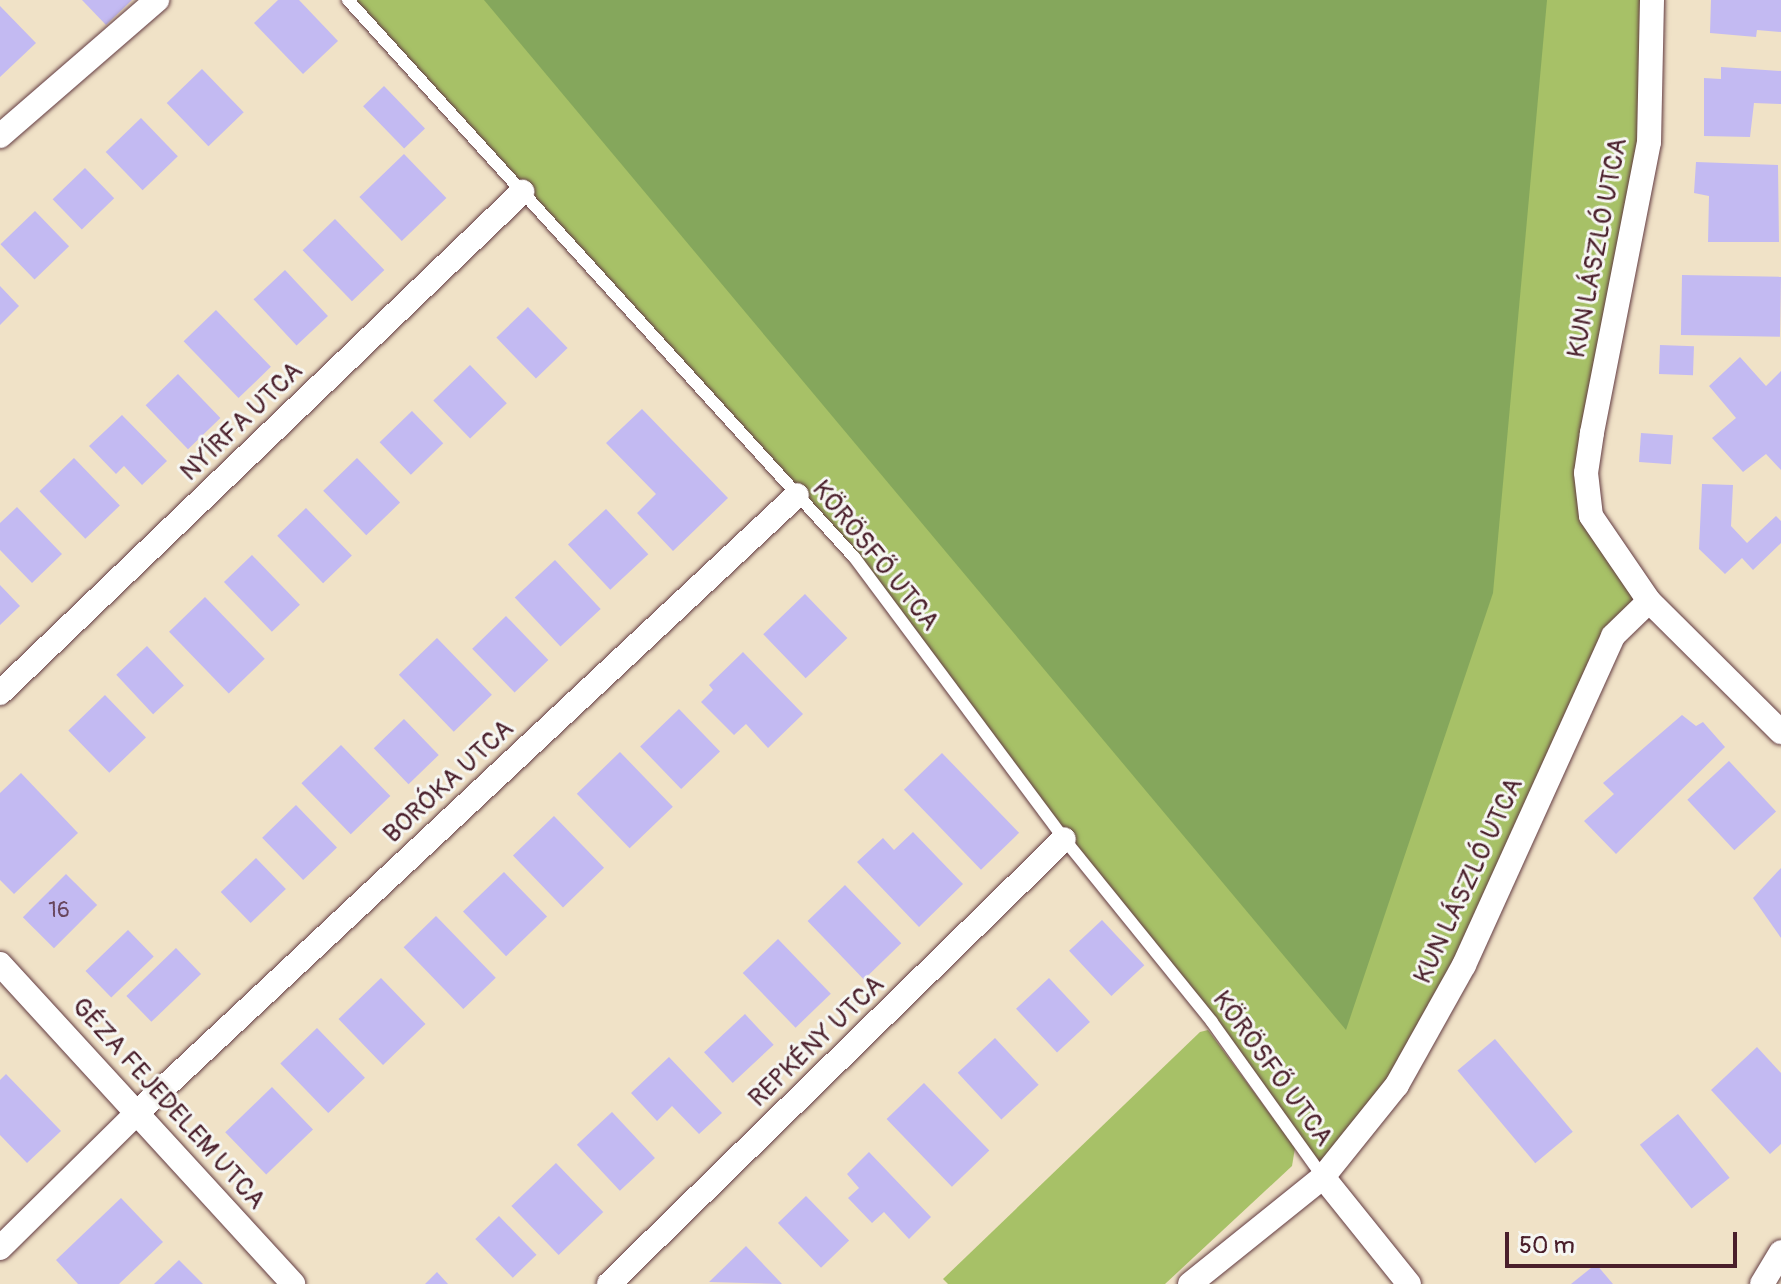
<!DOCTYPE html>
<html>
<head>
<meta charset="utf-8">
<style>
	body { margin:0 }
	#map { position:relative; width:1781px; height:1284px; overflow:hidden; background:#f0e2c7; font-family:Pangolin,sans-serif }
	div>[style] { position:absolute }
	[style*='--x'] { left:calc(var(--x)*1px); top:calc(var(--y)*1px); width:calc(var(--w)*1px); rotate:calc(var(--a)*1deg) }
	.green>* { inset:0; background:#a7c167 }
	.forest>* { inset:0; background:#85a75c }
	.building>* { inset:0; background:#c3baf2; transform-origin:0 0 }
	.roads { filter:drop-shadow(0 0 2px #633c42) drop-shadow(0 0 2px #633c42) }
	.service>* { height:12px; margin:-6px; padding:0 6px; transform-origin:6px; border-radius:6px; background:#fff }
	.minor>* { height:24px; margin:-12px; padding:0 12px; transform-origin:12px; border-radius:12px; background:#fff }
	span { translate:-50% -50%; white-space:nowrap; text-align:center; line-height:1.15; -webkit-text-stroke:6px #f6f6f2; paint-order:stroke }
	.number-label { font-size:22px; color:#68465d }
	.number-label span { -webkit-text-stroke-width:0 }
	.street-label { font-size:26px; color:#4a1f2b }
	.scale { position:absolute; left:1505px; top:1232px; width:232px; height:36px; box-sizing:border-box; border:4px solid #4a1f2b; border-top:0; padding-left:10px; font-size:24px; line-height:28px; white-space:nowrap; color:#4a1f2b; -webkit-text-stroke:6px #f6f6f2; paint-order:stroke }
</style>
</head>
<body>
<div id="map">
	<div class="green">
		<div style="clip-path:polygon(348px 0,1658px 0,1591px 516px,1649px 601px,1613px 636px,1464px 965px,1323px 1177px,854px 557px)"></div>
		<div style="clip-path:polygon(1208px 1030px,1295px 1148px,1292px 1166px,1165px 1284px,948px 1284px,943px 1279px,1200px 1032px)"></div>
	</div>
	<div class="forest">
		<div style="clip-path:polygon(484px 0,1547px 0,1493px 593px,1346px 1030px)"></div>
	</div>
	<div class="building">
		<div style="clip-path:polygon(82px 0,132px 0,106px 25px)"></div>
		<div style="clip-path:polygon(278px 0,299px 0,338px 41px,303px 74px,254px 23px)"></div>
		<div style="clip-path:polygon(1711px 0,1781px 0,1781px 32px,1757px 30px,1756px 37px,1710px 33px)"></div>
		<div style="clip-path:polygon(0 6px,36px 43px,0 77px)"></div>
		<div style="clip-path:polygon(1721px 67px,1781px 71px,1781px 104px,1754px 103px,1750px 137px,1704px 136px,1704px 78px,1721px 79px)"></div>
		<div style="left:202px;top:69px;width:60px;height:49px;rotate:46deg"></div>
		<div style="left:384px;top:86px;width:59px;height:29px;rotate:46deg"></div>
		<div style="left:141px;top:118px;width:53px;height:49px;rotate:46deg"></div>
		<div style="left:404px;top:154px;width:61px;height:62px;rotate:46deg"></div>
		<div style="clip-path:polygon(1696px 162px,1778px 165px,1779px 242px,1708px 242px,1709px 196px,1694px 193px)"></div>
		<div style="left:85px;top:168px;width:42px;height:45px;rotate:46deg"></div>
		<div style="left:35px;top:211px;width:49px;height:48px;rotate:46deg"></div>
		<div style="left:335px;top:219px;width:71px;height:45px;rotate:46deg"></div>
		<div style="left:285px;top:270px;width:63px;height:43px;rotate:47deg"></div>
		<div style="left:1682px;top:275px;width:99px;height:60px;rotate:1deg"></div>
		<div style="clip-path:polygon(0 286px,19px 306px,0 325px)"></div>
		<div style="left:528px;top:307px;width:57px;height:44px;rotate:46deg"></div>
		<div style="left:216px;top:310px;width:79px;height:45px;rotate:46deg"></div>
		<div style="left:1660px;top:345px;width:34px;height:29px;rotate:2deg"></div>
		<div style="clip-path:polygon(1740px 357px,1766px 386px,1781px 371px,1781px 470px,1766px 454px,1743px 472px,1712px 438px,1736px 418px,1709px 386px)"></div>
		<div style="left:470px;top:365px;width:53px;height:51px;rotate:46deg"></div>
		<div style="left:178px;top:374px;width:61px;height:45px;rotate:46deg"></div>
		<div style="clip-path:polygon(642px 409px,728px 498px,673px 551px,637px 513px,656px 494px,606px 443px)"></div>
		<div style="left:412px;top:411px;width:45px;height:45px;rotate:46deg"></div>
		<div style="clip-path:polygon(122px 415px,167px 461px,142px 485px,124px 466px,116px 474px,89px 446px)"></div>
		<div style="left:1641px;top:433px;width:32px;height:29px;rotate:4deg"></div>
		<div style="left:74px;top:458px;width:66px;height:48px;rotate:46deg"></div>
		<div style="left:357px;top:458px;width:62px;height:47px;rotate:46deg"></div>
		<div style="clip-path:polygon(1702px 484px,1733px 485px,1731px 526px,1747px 543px,1776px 516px,1781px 521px,1781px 543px,1753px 570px,1742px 558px,1725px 574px,1699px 549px)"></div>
		<div style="clip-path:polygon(17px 507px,62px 554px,32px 583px,0 550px,0 523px)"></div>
		<div style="left:306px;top:508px;width:66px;height:40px;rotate:46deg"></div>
		<div style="left:606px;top:509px;width:62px;height:52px;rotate:47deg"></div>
		<div style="left:252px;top:555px;width:69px;height:39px;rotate:46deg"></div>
		<div style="left:555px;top:560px;width:67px;height:55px;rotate:47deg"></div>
		<div style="clip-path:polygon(0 585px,20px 606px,0 625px)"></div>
		<div style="left:805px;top:594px;width:61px;height:58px;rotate:46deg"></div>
		<div style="left:205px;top:597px;width:86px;height:50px;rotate:46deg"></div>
		<div style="left:506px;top:616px;width:61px;height:47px;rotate:46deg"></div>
		<div style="left:437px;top:638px;width:79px;height:53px;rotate:46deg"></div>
		<div style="left:147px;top:646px;width:54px;height:42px;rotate:47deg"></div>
		<div style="clip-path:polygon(743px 652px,803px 714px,768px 748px,746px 724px,734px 735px,701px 702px,713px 690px,709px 685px)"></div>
		<div style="left:105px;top:695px;width:59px;height:51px;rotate:46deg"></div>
		<div style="left:679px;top:709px;width:59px;height:54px;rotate:46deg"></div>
		<div style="clip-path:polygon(1682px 715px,1696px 726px,1703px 722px,1725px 747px,1616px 854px,1584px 821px,1614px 794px,1603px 783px)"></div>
		<div style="left:404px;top:719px;width:50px;height:42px;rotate:46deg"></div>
		<div style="left:341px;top:745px;width:71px;height:55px;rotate:46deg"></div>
		<div style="left:620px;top:752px;width:76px;height:60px;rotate:46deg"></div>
		<div style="left:942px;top:753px;width:111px;height:53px;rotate:46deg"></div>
		<div style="left:1729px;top:761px;width:69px;height:57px;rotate:47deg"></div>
		<div style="clip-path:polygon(21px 773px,78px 833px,14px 894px,0 880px,0 793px)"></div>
		<div style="left:296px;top:805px;width:59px;height:47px;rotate:46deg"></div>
		<div style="left:554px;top:816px;width:72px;height:57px;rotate:46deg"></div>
		<div style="clip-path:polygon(913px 832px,963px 884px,919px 927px,857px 862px,883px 838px,894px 850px)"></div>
		<div style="left:256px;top:858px;width:43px;height:49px;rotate:46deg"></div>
		<div style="clip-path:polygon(1781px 868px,1781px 938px,1753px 898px)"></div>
		<div style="left:504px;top:872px;width:62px;height:57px;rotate:46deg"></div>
		<div style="left:66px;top:874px;width:44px;height:61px;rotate:45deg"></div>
		<div style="left:845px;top:885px;width:81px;height:52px;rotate:46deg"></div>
		<div style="left:436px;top:916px;width:86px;height:45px;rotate:46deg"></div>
		<div style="left:1102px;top:920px;width:62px;height:45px;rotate:47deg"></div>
		<div style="left:128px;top:930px;width:37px;height:59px;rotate:46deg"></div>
		<div style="left:778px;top:939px;width:76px;height:49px;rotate:46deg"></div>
		<div style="left:176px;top:948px;width:36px;height:69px;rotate:46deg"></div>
		<div style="left:381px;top:978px;width:64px;height:59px;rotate:46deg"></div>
		<div style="left:1049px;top:978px;width:60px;height:45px;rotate:47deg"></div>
		<div style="left:745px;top:1014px;width:42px;height:56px;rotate:47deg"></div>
		<div style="left:317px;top:1028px;width:69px;height:51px;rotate:46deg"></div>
		<div style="left:995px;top:1038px;width:64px;height:51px;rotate:47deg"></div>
		<div style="left:1495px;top:1039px;width:121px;height:49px;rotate:50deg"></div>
		<div style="clip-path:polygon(1757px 1047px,1781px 1073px,1781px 1144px,1770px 1154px,1711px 1090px)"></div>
		<div style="clip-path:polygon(669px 1057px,722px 1113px,699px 1134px,672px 1106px,657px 1121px,631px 1093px)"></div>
		<div style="clip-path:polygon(6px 1074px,61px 1131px,27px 1163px,0 1135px,0 1080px)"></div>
		<div style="left:924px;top:1083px;width:94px;height:52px;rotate:46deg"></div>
		<div style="left:272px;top:1087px;width:59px;height:65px;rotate:46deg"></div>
		<div style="left:612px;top:1112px;width:63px;height:48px;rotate:47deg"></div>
		<div style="left:1678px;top:1114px;width:82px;height:49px;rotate:51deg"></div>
		<div style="clip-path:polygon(869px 1152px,931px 1217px,909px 1239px,884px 1212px,872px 1223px,848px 1198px,859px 1188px,847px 1174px)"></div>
		<div style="left:556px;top:1163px;width:68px;height:62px;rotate:46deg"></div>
		<div style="left:806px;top:1196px;width:62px;height:39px;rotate:46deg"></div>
		<div style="clip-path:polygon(121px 1198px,163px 1242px,119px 1284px,78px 1284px,56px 1260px)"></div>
		<div style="left:499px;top:1216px;width:54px;height:33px;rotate:46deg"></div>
		<div style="clip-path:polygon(746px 1246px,782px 1284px,709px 1282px)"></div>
		<div style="clip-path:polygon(179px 1260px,203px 1284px,154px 1284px)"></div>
		<div style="clip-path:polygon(1596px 1264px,1613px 1284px,1571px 1284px)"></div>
		<div style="clip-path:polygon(437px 1272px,448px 1284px,425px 1284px)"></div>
	</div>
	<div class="roads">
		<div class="service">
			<div style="--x:348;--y:0;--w:753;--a:47.75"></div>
			<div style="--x:854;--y:557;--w:352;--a:53.3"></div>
			<div style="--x:1064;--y:839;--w:235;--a:51"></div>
			<div style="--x:1212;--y:1022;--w:191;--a:54.4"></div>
		</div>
		<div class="minor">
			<div style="--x:1652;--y:0;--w:142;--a:91.2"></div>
			<div style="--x:1649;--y:142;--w:297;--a:101.1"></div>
			<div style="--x:1592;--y:433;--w:40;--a:98.5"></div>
			<div style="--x:1586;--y:473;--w:43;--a:83.4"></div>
			<div style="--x:1591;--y:516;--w:103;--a:55.7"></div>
			<div style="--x:1649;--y:601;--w:186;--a:44.8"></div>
			<div style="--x:0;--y:136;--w:208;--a:-40.9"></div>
			<div style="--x:0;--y:693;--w:724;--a:-43.82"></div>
			<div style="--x:0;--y:964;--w:434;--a:47.5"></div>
			<div style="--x:1323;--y:1177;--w:137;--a:51.2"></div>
			<div style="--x:0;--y:1248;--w:195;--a:-44.6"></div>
			<div style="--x:139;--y:1111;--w:901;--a:-43.11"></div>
			<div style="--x:609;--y:1284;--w:636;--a:-44.36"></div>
			<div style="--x:1190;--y:1284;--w:171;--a:-38.8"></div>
			<div style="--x:1323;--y:1177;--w:118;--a:-51.2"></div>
			<div style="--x:1397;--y:1085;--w:137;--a:-60.8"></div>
			<div style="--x:1464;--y:965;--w:361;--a:-65.6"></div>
			<div style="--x:1613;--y:636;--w:50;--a:-44.2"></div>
			<div style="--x:1762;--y:1284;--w:37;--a:-59"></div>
		</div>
	</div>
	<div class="number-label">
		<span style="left:59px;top:911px">16</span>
	</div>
	<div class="street-label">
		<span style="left:1598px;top:248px;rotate:-79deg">KUN LÁSZLÓ UTCA</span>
		<span style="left:242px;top:422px;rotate:-44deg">NYÍRFA UTCA</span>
		<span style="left:875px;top:556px;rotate:51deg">KÖRÖSFŐ UTCA</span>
		<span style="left:449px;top:782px;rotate:-43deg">BORÓKA UTCA</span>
		<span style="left:1469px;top:881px;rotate:-65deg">KUN LÁSZLÓ UTCA</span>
		<span style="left:817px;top:1042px;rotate:-44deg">REPKÉNY UTCA</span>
		<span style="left:1272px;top:1069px;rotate:54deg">KÖRÖSFŐ UTCA</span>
		<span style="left:168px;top:1104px;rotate:48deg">GÉZA FEJEDELEM UTCA</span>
	</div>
	<div class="scale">50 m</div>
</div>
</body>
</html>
